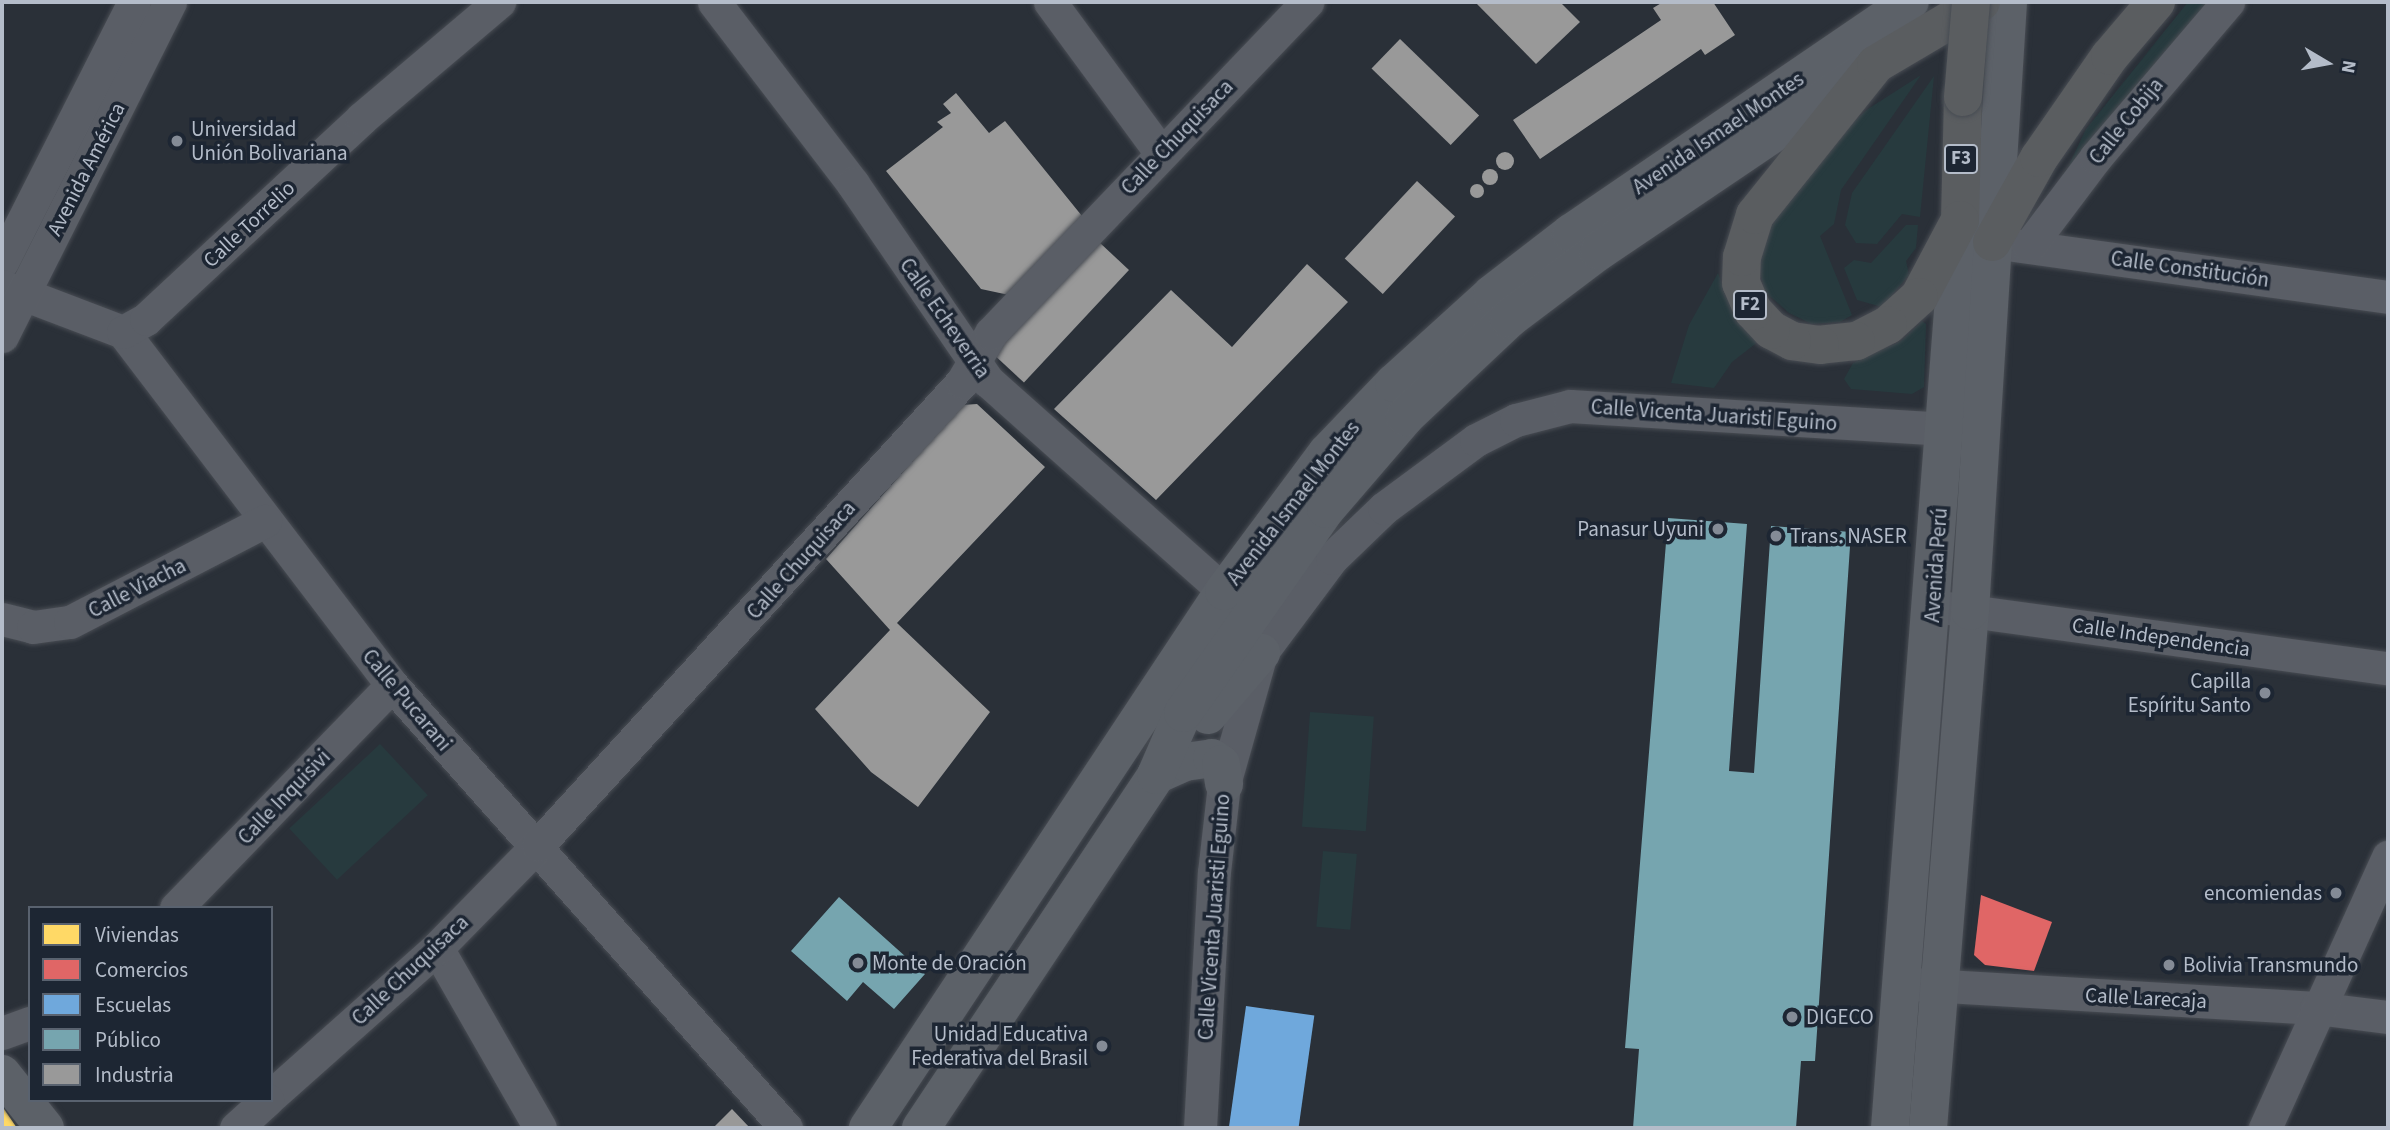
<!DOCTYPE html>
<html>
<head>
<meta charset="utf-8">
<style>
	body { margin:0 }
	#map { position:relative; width:2390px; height:1130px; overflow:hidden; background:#2a3038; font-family:"Source Sans 3",sans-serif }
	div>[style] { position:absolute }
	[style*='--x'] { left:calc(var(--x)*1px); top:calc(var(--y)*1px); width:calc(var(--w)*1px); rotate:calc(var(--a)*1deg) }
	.green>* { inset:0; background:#273a3e; transform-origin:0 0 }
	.homes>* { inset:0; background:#ffd966 }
	.shops>* { inset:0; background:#e06666 }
	.schools>* { inset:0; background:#6fa8dc; transform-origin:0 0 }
	.public>* { inset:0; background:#76a5af }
	.industry>* { inset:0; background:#999; transform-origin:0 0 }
	.round { border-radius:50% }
	.roads { filter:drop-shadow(0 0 2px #484c53) drop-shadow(0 0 2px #484c53) }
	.minor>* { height:33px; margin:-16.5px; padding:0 16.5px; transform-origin:16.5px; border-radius:16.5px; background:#5a5e66 }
	.major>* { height:38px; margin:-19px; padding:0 19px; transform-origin:19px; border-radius:19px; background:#5c6168 }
	.highway>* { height:38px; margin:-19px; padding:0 19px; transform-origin:19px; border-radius:19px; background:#5a5d60 }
	.bridges { filter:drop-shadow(0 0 2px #474c53) drop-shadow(0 0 2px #474c53) }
	.highway-bridge>* { height:38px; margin:-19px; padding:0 19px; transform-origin:19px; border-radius:19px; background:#5a5d60 }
	.dots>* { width:19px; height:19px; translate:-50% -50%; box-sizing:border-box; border:4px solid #1d2633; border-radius:50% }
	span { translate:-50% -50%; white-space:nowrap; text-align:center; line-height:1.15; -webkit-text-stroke:7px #1d2633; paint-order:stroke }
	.shield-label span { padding:2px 5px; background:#1d2633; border:2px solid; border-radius:5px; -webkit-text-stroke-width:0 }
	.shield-label { font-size:19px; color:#b4bcc9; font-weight:700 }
	.street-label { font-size:21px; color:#b4bcc9 }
	.poi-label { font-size:21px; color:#b4bcc9 }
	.left { translate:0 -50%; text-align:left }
	.right { translate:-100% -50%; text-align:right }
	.frame { position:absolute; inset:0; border:4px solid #b4bcc9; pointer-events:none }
	.legend { position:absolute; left:28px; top:906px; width:245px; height:196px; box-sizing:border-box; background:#1d2633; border:2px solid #59626f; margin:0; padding:9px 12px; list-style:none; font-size:21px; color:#b4bcc9 }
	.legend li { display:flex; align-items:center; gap:14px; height:35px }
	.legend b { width:35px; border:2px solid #59626f }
	.north { position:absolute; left:2292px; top:28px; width:70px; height:70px; -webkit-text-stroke:5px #1d2633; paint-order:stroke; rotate:100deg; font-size:19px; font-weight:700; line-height:28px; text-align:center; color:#b4bcc9 }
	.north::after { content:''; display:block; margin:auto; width:24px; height:32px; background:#b4bcc9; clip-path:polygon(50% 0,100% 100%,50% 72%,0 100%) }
</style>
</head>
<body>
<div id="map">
	<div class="green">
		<div style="clip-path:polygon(2188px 2px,2210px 2px,2060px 184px,2086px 129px)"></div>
		<div style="clip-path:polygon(1921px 75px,1841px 190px,1834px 224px,1820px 236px,1852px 315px,1840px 322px,1812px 324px,1789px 313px,1764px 291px,1759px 263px,1769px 229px,1821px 150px,1868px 109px)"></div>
		<div style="clip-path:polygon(1934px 76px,1920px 217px,1902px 214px,1877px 244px,1856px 243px,1845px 225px,1852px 193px)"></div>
		<div style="clip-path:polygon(1906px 225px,1918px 225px,1916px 248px,1906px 261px,1909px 275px,1882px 307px,1857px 300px,1844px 268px,1854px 260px,1871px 263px)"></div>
		<div style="clip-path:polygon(1718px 273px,1731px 308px,1759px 341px,1732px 362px,1714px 388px,1671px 383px,1689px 325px)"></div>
		<div style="clip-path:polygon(1922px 321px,1926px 324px,1924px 387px,1912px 394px,1851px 389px,1844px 379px,1853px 363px,1901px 341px)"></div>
		<div style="left:1310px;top:712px;width:64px;height:115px;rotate:4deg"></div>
		<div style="left:380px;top:744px;width:70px;height:124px;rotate:47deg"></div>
		<div style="left:1323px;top:851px;width:34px;height:76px;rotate:5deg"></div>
	</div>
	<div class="homes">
		<div style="clip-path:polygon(2px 1106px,17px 1128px,2px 1128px)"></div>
	</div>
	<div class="shops">
		<div style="clip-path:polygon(1981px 895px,2052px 922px,2034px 971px,1985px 965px,1974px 955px)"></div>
	</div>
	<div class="schools">
		<div style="left:1246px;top:1006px;width:69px;height:122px;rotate:8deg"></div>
	</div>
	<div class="public">
		<div style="clip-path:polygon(1668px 518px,1747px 524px,1729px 771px,1754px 773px,1771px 526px,1851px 532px,1815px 1061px,1801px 1061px,1796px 1128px,1633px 1128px,1639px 1049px,1625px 1048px)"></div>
		<div style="clip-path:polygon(839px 897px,925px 974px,894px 1009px,863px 982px,847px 1001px,791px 951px)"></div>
	</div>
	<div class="industry">
		<div style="clip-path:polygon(1475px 2px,1560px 2px,1580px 22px,1536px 64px)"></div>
		<div style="clip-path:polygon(1663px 2px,1713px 2px,1735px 35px,1705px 55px,1701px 49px,1540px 159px,1513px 120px,1661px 20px,1653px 8px)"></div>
		<div style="left:1400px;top:39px;width:110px;height:41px;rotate:44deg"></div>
		<div style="clip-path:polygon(956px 93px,989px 133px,1005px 121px,1082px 216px,1009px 295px,981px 289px,886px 171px,943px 127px,937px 122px,951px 113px,943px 104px)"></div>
		<div class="round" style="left:1496px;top:152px;width:18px;height:18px"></div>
		<div class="round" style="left:1482px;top:169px;width:16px;height:16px"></div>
		<div style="left:1417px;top:181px;width:52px;height:106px;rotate:43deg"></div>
		<div class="round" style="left:1470px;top:184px;width:14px;height:14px"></div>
		<div style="left:1099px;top:242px;width:41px;height:154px;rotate:43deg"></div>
		<div style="clip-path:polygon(1307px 264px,1348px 302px,1156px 500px,1054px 409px,1171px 290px,1232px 347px)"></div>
		<div style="clip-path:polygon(977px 404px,1045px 467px,897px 623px,990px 712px,918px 807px,871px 772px,815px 709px,890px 630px,826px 559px,962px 405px)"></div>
		<div style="clip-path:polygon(732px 1109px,750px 1128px,713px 1128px)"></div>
	</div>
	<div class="roads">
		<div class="minor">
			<div style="--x:714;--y:2;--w:229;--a:52.6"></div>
			<div style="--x:853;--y:184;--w:239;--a:55.6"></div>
			<div style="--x:988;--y:381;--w:316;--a:41.7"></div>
			<div style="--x:1050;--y:2;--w:187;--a:53.7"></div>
			<div style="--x:1992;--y:242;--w:400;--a:7.9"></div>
			<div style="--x:2029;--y:246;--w:111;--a:-53"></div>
			<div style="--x:2096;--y:157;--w:204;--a:-49.6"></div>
			<div style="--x:2;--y:262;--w:292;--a:-63.1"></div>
			<div style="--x:2;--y:286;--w:129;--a:20.8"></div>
			<div style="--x:123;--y:332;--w:444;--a:52.7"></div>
			<div style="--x:392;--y:685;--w:593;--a:48.35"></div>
			<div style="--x:123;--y:332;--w:26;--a:-29"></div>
			<div style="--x:146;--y:319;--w:295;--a:-42.9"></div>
			<div style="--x:362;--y:118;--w:180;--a:-40.3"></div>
			<div style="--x:2;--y:336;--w:374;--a:-63.3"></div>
			<div style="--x:1933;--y:606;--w:459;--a:7.8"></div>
			<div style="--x:2;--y:619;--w:32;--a:14"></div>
			<div style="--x:33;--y:627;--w:37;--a:-8"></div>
			<div style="--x:70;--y:622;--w:220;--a:-27.4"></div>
			<div style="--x:176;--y:908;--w:310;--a:-45.9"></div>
			<div style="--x:437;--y:948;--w:207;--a:60.2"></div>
			<div style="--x:1912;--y:984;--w:405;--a:3.4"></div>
			<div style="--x:2316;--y:1008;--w:73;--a:7.1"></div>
			<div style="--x:2;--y:1033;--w:30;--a:-20"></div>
			<div style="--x:271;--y:1096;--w:222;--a:-41.7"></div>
			<div style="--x:437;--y:948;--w:144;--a:-45.6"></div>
			<div style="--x:538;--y:845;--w:628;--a:-47.52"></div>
			<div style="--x:962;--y:382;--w:57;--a:-59.4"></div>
			<div style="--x:991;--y:333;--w:458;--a:-46.3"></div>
			<div style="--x:236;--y:1128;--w:42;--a:-42.1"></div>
			<div style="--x:1200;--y:1128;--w:256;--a:-86.9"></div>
			<div style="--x:1214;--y:872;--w:89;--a:-83.5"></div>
			<div style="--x:1224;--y:784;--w:136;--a:-74.2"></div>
			<div style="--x:1261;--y:653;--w:119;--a:-53.2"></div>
			<div style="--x:1332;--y:558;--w:72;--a:-43.9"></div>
			<div style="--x:1384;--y:508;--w:114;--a:-36.5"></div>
			<div style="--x:1476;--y:440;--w:45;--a:-26.6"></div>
			<div style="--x:1516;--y:420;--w:56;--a:-14.5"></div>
			<div style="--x:1570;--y:406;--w:377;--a:3.5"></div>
			<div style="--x:2265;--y:1128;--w:298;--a:-65.6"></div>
		</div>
		<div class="major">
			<div style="--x:1208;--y:715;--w:82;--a:-49.5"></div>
			<div style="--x:1156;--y:775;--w:32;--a:-24"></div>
			<div style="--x:1185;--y:762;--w:27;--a:-8"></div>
			<div style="--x:1212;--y:758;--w:11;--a:34"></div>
			<div style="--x:1221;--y:764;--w:20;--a:81"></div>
			<div style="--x:2;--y:1074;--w:69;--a:51.5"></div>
			<div style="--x:868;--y:1128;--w:644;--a:-56.46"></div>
			<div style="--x:1224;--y:591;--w:172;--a:-53.3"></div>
			<div style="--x:1327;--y:453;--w:97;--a:-46.3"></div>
			<div style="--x:1394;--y:383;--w:132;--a:-42.2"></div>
			<div style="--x:1492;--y:294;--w:100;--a:-37.7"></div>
			<div style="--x:1571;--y:233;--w:410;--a:-34.3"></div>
			<div style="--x:921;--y:1128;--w:424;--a:-56.3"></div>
			<div style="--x:1156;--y:775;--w:68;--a:-66.5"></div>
			<div style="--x:1183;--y:713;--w:249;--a:-55"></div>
			<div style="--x:1326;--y:509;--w:121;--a:-49.3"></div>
			<div style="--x:1405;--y:417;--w:143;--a:-43.3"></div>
			<div style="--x:1509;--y:319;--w:113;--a:-37.1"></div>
			<div style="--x:1599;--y:251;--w:322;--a:-34"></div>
			<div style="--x:1890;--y:1128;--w:911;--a:-85.59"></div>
			<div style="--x:1928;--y:1128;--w:519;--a:-85.36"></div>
			<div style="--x:1970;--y:611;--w:610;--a:-86.43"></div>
		</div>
		<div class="highway">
			<div style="--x:1963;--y:97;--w:123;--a:91.4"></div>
			<div style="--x:1960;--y:220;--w:87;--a:118"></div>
			<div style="--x:1919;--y:297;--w:42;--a:137.9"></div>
			<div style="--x:1888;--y:325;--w:36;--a:153"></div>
			<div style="--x:1856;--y:341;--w:36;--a:174"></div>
			<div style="--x:1820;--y:345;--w:28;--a:-172"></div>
			<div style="--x:1792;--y:341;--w:24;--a:-152"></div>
			<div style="--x:1771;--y:330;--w:26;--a:-133"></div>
			<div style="--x:1753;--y:311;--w:30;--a:-113"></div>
			<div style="--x:1741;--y:283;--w:26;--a:-88"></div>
			<div style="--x:1742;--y:257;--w:44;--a:-72.8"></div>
			<div style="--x:1755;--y:215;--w:193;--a:-51.3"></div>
			<div style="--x:1876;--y:64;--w:122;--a:-30.6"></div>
			<div style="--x:1992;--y:242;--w:96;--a:-60.8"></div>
			<div style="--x:2039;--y:158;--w:124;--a:-55.2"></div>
			<div style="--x:2110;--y:56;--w:71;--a:-49.6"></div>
		</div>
	</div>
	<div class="bridges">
		<div class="highway-bridge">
			<div style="--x:1963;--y:97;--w:95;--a:-85.2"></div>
		</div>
	</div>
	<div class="dots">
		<div style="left:177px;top:141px;background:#848b96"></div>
		<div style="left:1718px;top:529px;background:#848b96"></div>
		<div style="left:1776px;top:536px;background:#848b96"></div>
		<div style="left:2265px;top:693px;background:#848b96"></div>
		<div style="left:2336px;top:893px;background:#848b96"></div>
		<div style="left:858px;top:963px;background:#848b96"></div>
		<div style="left:2169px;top:965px;background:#848b96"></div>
		<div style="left:1792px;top:1017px;background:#848b96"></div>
		<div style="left:1102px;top:1046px;background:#848b96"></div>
	</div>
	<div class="shield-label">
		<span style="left:1961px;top:159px">F3</span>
		<span style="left:1750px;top:305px">F2</span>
	</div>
	<div class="street-label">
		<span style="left:2126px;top:121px;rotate:-51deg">Calle Cobija</span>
		<span style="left:1718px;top:133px;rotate:-34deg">Avenida Ismael Montes</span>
		<span style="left:1177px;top:137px;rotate:-46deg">Calle Chuquisaca</span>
		<span style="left:86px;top:169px;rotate:-63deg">Avenida América</span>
		<span style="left:249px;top:224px;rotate:-43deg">Calle Torrelio</span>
		<span style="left:2190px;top:269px;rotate:8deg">Calle Constitución</span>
		<span style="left:945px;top:318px;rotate:55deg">Calle Echeverria</span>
		<span style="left:1714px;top:415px;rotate:4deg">Calle Vicenta Juaristi Eguino</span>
		<span style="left:1293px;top:503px;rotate:-52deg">Avenida Ismael Montes</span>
		<span style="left:801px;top:560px;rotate:-48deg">Calle Chuquisaca</span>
		<span style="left:1936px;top:565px;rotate:-86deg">Avenida Perú</span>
		<span style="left:137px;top:588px;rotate:-27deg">Calle Viacha</span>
		<span style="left:2161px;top:637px;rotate:8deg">Calle Independencia</span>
		<span style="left:407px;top:700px;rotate:50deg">Calle Pucarani</span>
		<span style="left:284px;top:797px;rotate:-46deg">Calle Inquisivi</span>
		<span style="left:1214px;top:917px;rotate:-86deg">Calle Vicenta Juaristi Eguino</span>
		<span style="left:410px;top:970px;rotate:-43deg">Calle Chuquisaca</span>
		<span style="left:2146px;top:998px;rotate:3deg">Calle Larecaja</span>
	</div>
	<div class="poi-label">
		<span class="left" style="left:191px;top:141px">Universidad<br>Unión Bolivariana</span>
		<span class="right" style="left:1704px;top:529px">Panasur Uyuni</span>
		<span class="left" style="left:1790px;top:536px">Trans. NASER</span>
		<span class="right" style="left:2251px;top:693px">Capilla<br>Espíritu Santo</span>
		<span class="right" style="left:2322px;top:893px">encomiendas</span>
		<span class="left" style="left:872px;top:963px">Monte de Oración</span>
		<span class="left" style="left:2183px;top:965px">Bolivia Transmundo</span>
		<span class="left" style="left:1806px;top:1017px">DIGECO</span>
		<span class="right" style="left:1088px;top:1046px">Unidad Educativa<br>Federativa del Brasil</span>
	</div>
	<div class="frame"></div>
	<ul class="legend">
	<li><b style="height:19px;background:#ffd966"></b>Viviendas</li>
	<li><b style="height:19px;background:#e06666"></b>Comercios</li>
	<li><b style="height:19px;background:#6fa8dc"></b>Escuelas</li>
	<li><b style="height:19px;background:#76a5af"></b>Público</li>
	<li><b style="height:19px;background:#999"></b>Industria</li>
	</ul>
	<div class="north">N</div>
</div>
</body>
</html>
